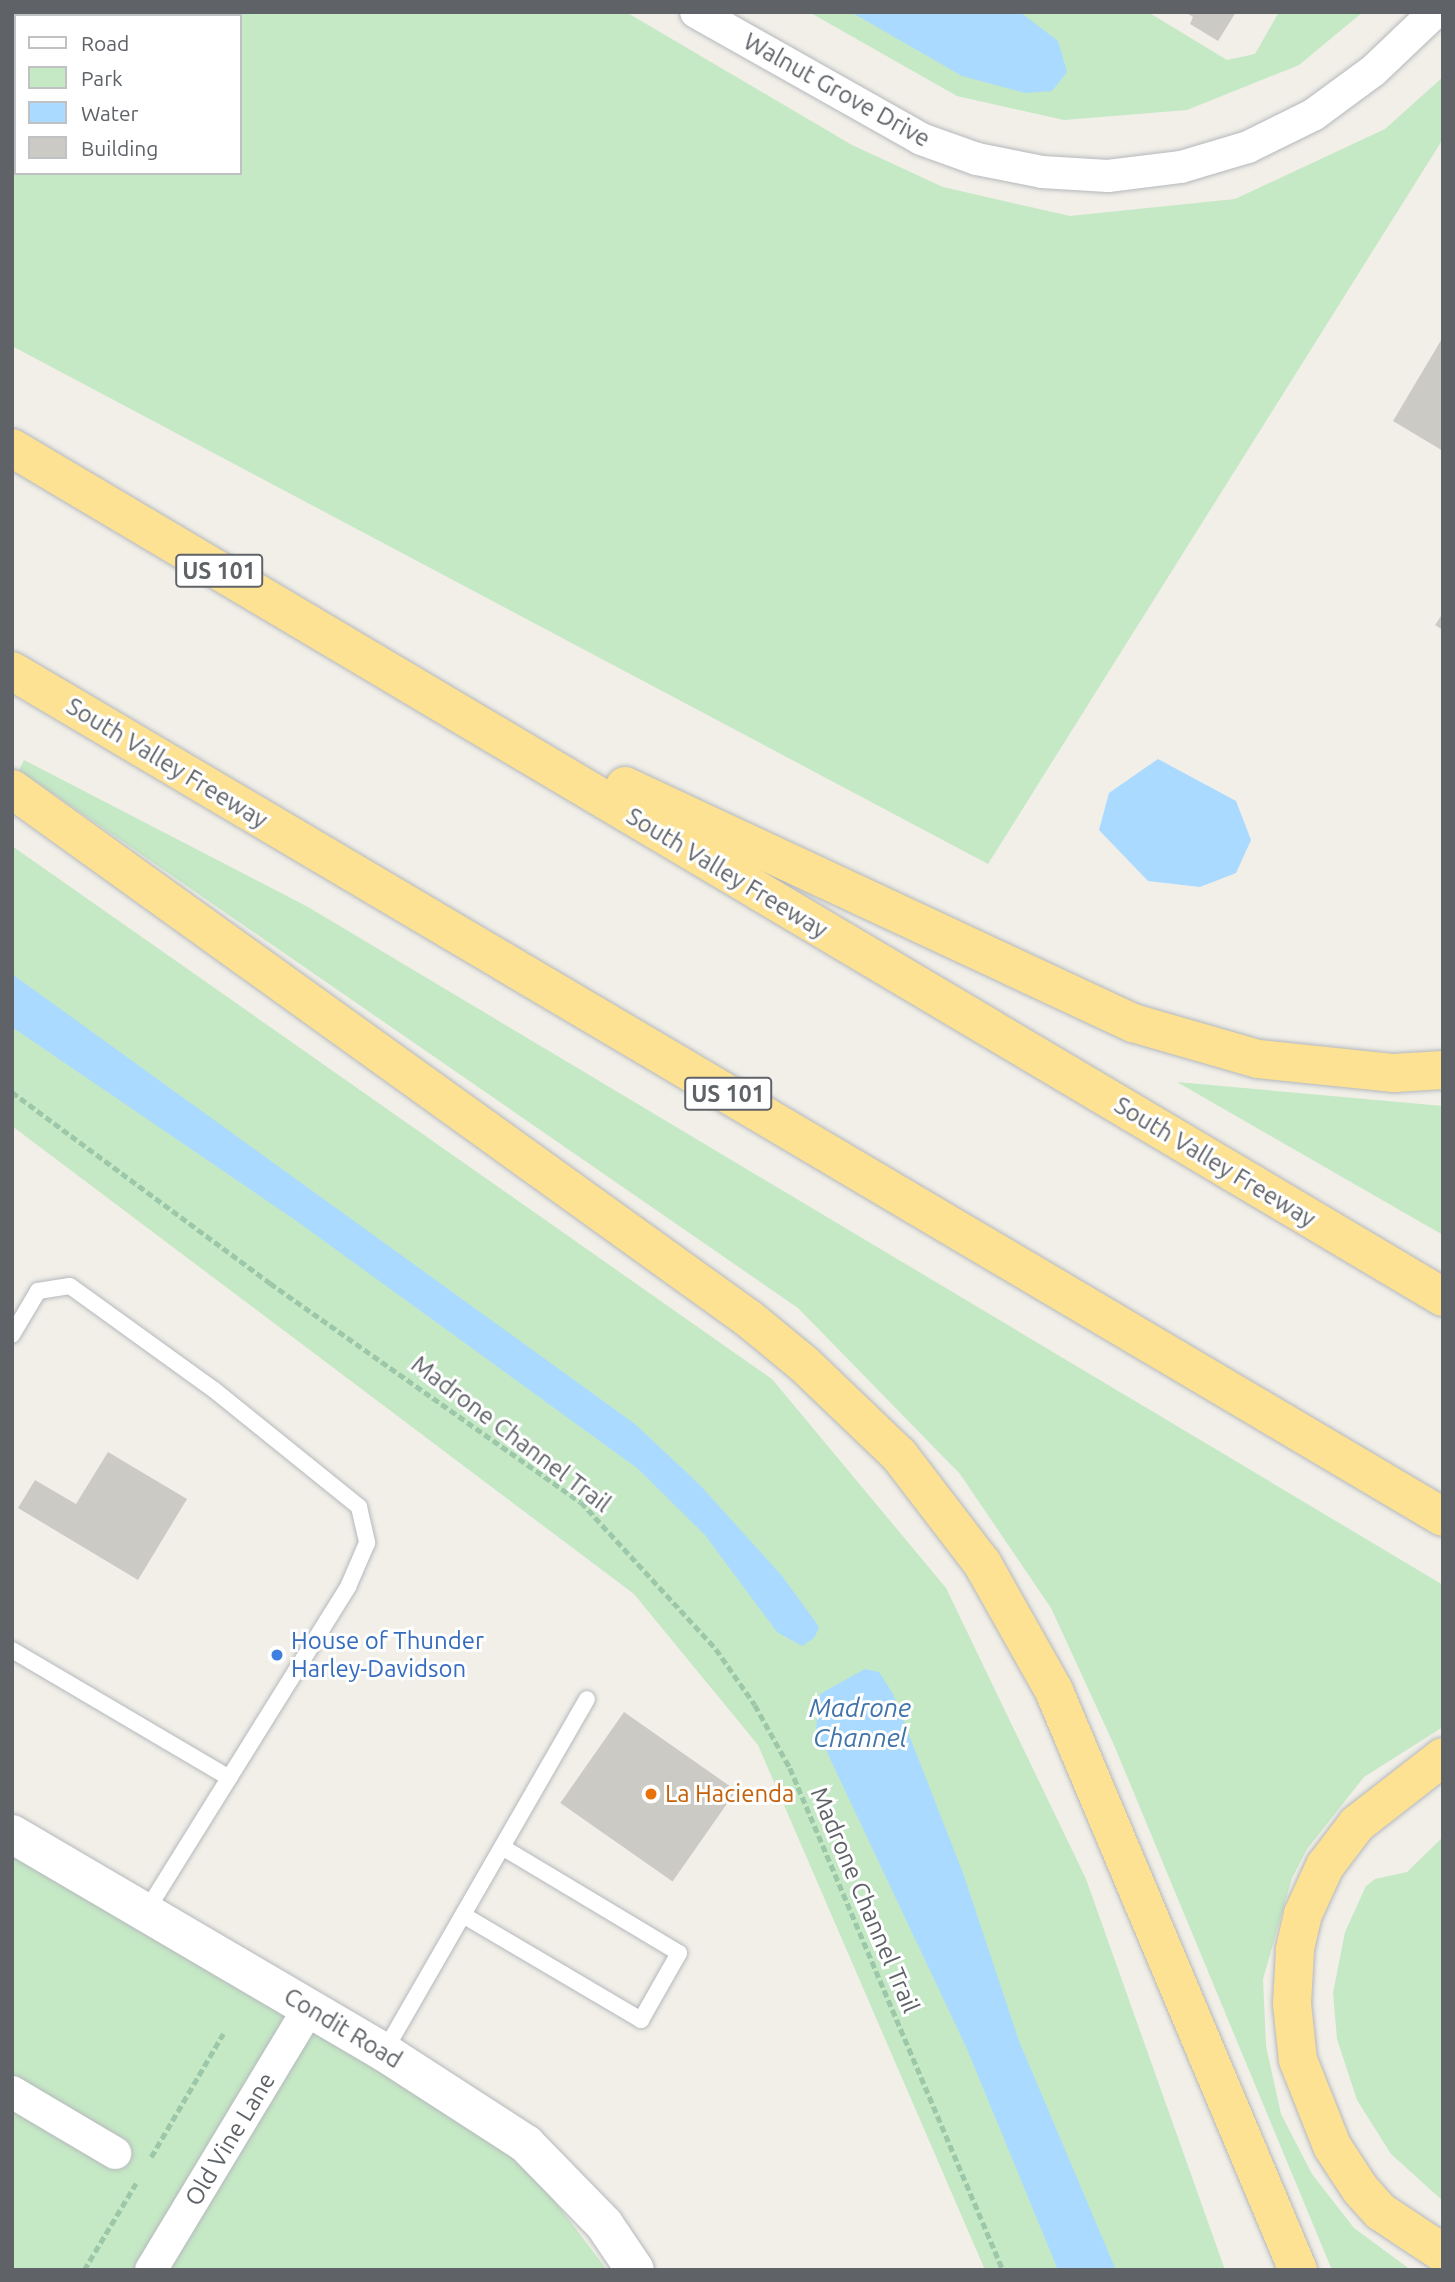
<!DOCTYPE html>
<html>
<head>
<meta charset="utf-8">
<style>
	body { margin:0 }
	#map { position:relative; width:1455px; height:2282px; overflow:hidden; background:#f1efe8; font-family:Ubuntu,sans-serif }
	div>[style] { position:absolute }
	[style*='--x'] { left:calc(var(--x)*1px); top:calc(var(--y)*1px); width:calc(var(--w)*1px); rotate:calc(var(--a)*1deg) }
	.green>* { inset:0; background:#c5e8c5 }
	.water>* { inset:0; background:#aadaff }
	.building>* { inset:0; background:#cccac5; transform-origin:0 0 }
	.path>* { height:4.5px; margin-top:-2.25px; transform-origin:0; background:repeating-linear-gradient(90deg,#9cc7a9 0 7px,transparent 0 10.5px) }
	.roads { filter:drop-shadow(0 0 2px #b5b8bc) drop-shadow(0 0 2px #b5b8bc) }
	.service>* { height:16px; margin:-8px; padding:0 8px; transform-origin:8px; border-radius:8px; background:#fff }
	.minor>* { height:32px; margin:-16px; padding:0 16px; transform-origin:16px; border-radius:16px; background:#fff }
	.tertiary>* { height:38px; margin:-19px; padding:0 19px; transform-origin:19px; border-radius:19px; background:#fff }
	.motorway>* { height:38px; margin:-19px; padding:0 19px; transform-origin:19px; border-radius:19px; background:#fde293 }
	.dots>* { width:19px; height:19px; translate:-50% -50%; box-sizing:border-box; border:4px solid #fff; border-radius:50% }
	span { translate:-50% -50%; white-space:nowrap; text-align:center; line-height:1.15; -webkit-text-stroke:6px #fff; paint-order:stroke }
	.shield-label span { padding:2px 5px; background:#fff; border:2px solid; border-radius:5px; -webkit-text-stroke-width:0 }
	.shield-label { font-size:23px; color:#5f6368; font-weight:700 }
	.street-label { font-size:24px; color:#5f6368 }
	.shop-label { font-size:24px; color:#366cbe }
	.left { translate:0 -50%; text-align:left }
	.food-label { font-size:24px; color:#c56008 }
	.water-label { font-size:26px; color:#4174aa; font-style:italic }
	.frame { position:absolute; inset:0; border:14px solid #5f6368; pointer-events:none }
	.legend { position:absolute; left:14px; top:14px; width:228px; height:161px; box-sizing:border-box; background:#fff; border:2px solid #bfc1c3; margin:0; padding:9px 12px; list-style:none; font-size:21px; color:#5f6368 }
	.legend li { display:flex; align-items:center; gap:14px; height:35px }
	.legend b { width:35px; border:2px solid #bfc1c3 }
</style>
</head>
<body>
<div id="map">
	<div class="green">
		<div style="clip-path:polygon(evenodd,12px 12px,626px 12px,852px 145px,943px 187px,1070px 216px,1235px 199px,1385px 129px,1443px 77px,1443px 139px,988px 864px,12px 346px,12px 12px,16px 16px,240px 16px,240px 173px,16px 173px,16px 16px)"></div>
		<div style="clip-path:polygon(809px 12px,1148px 12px,1227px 60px,1255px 54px,1279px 12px,1363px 12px,1299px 65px,1187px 110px,1064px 120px,957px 96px)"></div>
		<div style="clip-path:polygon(24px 760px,308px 907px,1443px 1585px,1443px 1727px,1364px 1777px,1307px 1849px,1292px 1878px,1263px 1979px,1266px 2046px,1281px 2114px,1312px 2174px,1354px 2228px,1411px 2270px,1332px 2270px,1114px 1745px,1051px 1608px,960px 1474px,798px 1308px,19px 770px)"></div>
		<div style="clip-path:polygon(12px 846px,772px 1379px,946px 1588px,1086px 1879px,1225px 2270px,985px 2270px,758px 1745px,634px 1594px,12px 1126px)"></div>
		<div style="clip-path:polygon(1177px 1082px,1443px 1106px,1443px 1235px)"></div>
		<div style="clip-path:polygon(1443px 1837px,1443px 2201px,1391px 2154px,1357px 2100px,1337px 2039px,1333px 1993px,1345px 1932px,1366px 1886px,1375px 1879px,1407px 1872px)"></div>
		<div style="clip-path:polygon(12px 1855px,258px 2001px,503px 2133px,607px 2270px,12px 2270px)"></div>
	</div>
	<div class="water">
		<div style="clip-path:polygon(851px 12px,1020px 12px,1058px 41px,1067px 72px,1052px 91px,1025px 93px,962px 76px)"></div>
		<div style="clip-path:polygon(1158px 759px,1236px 801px,1251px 840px,1236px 873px,1200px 887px,1148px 881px,1099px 830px,1109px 793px)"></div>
		<div style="clip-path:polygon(12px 974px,635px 1424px,700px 1485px,782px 1576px,815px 1621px,819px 1628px,814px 1638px,802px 1646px,777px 1632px,705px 1535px,637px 1468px,298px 1222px,12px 1027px)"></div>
		<div style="clip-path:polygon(865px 1669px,879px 1672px,893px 1694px,963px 1873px,1019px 2041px,1116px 2270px,1058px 2270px,967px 2049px,816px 1729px,820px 1694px)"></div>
	</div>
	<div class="building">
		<div style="clip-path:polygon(1185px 12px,1236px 12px,1218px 41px,1190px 24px,1193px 17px)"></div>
		<div style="clip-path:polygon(1443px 337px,1443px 451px,1393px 421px)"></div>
		<div style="clip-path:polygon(1443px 613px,1443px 630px,1435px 625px)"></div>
		<div style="clip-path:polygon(108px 1452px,187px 1499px,138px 1580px,18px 1508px,35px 1480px,76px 1504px)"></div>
		<div style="left:624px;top:1712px;width:137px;height:111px;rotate:35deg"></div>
	</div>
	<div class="path">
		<div style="--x:12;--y:1092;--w:321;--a:36.5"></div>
		<div style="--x:270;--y:1283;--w:380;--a:35.2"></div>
		<div style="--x:581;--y:1502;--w:200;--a:47.4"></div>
		<div style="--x:716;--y:1649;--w:68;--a:55.1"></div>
		<div style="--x:755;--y:1705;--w:72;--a:60.9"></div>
		<div style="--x:790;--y:1768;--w:545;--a:67.01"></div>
		<div style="--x:151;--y:2157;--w:143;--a:-59.7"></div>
		<div style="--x:84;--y:2270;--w:101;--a:-59.1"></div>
	</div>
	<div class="roads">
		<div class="service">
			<div style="--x:12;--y:1335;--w:51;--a:-59.4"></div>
			<div style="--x:38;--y:1291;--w:32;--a:-9"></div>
			<div style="--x:70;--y:1286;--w:176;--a:35.8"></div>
			<div style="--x:213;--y:1389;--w:188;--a:38.9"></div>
			<div style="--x:359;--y:1507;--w:37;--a:77"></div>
			<div style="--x:367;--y:1543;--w:48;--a:113.4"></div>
			<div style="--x:348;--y:1587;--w:384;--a:121.9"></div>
			<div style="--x:12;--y:1650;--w:252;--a:30.5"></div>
			<div style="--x:463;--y:1915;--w:207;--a:30.5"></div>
			<div style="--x:641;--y:2020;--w:77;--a:-60.4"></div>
			<div style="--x:679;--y:1953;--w:206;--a:-149.1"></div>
			<div style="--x:384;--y:2052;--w:407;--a:-60.1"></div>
		</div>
		<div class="minor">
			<div style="--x:696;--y:12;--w:258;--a:29.4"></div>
			<div style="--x:921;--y:139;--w:59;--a:19.7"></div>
			<div style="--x:977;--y:159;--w:66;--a:11.3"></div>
			<div style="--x:1042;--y:172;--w:66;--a:3.5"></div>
			<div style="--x:1108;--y:176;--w:74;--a:-7"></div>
			<div style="--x:1181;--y:167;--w:70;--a:-16.6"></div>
			<div style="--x:1248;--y:147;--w:72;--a:-26.2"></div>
			<div style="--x:1313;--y:115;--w:74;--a:-36.3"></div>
			<div style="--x:1373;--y:71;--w:86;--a:-43.6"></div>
			<div style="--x:12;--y:2092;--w:120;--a:30.6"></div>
			<div style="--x:151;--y:2270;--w:306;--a:-58.9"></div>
		</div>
		<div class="tertiary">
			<div style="--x:12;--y:1834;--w:431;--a:30.4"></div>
			<div style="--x:384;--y:2052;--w:169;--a:32.9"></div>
			<div style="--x:526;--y:2144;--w:112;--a:45.7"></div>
			<div style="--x:604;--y:2224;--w:55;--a:56"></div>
		</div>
		<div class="motorway">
			<div style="--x:12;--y:448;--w:1664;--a:30.68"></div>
			<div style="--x:12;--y:671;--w:1662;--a:30.59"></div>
			<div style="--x:625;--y:786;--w:561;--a:25.01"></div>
			<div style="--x:1133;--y:1023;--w:130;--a:16.1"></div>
			<div style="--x:1258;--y:1059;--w:137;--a:5.9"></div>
			<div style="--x:1394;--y:1073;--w:49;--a:-3.5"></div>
			<div style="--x:12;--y:789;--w:906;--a:35.71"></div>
			<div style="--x:748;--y:1318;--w:72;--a:39.4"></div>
			<div style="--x:804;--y:1364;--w:132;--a:43.8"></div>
			<div style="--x:899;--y:1455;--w:136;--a:52.5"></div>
			<div style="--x:982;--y:1563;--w:147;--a:60.6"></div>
			<div style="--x:1054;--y:1691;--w:628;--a:67.15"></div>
			<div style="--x:1443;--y:1757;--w:109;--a:142.1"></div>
			<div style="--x:1357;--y:1824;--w:53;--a:127.3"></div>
			<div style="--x:1325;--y:1866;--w:53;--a:114.6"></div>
			<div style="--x:1303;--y:1914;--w:37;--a:103"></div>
			<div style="--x:1295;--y:1950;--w:54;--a:93.2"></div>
			<div style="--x:1292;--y:2004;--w:56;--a:83.9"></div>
			<div style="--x:1298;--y:2060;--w:92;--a:68.4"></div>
			<div style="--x:1332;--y:2146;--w:51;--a:56.9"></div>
			<div style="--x:1360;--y:2189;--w:31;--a:48"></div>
			<div style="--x:1381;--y:2212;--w:74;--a:33.5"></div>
		</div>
	</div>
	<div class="dots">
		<div style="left:277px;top:1655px;background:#3f7fe0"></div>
		<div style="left:651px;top:1794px;background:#e8710a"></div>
	</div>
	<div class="shield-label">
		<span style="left:219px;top:571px">US 101</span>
		<span style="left:728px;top:1094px">US 101</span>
	</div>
	<div class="street-label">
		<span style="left:837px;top:90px;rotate:29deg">Walnut Grove Drive</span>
		<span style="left:167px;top:763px;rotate:31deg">South Valley Freeway</span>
		<span style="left:727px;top:873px;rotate:31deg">South Valley Freeway</span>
		<span style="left:1215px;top:1162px;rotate:31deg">South Valley Freeway</span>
		<span style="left:511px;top:1434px;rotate:37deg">Madrone Channel Trail</span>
		<span style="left:865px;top:1900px;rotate:67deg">Madrone Channel Trail</span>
		<span style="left:343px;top:2028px;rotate:31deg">Condit Road</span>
		<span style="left:230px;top:2139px;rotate:-59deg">Old Vine Lane</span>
	</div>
	<div class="shop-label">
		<span class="left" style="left:291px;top:1655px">House of Thunder<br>Harley-Davidson</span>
	</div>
	<div class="food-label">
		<span class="left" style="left:665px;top:1794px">La Hacienda</span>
	</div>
	<div class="water-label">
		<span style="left:860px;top:1723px">Madrone<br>Channel</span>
	</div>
	<div class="frame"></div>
	<ul class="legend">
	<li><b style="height:9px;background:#fff"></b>Road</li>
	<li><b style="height:19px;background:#c5e8c5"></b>Park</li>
	<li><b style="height:19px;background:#aadaff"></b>Water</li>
	<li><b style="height:19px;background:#cccac5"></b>Building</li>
	</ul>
</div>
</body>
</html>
